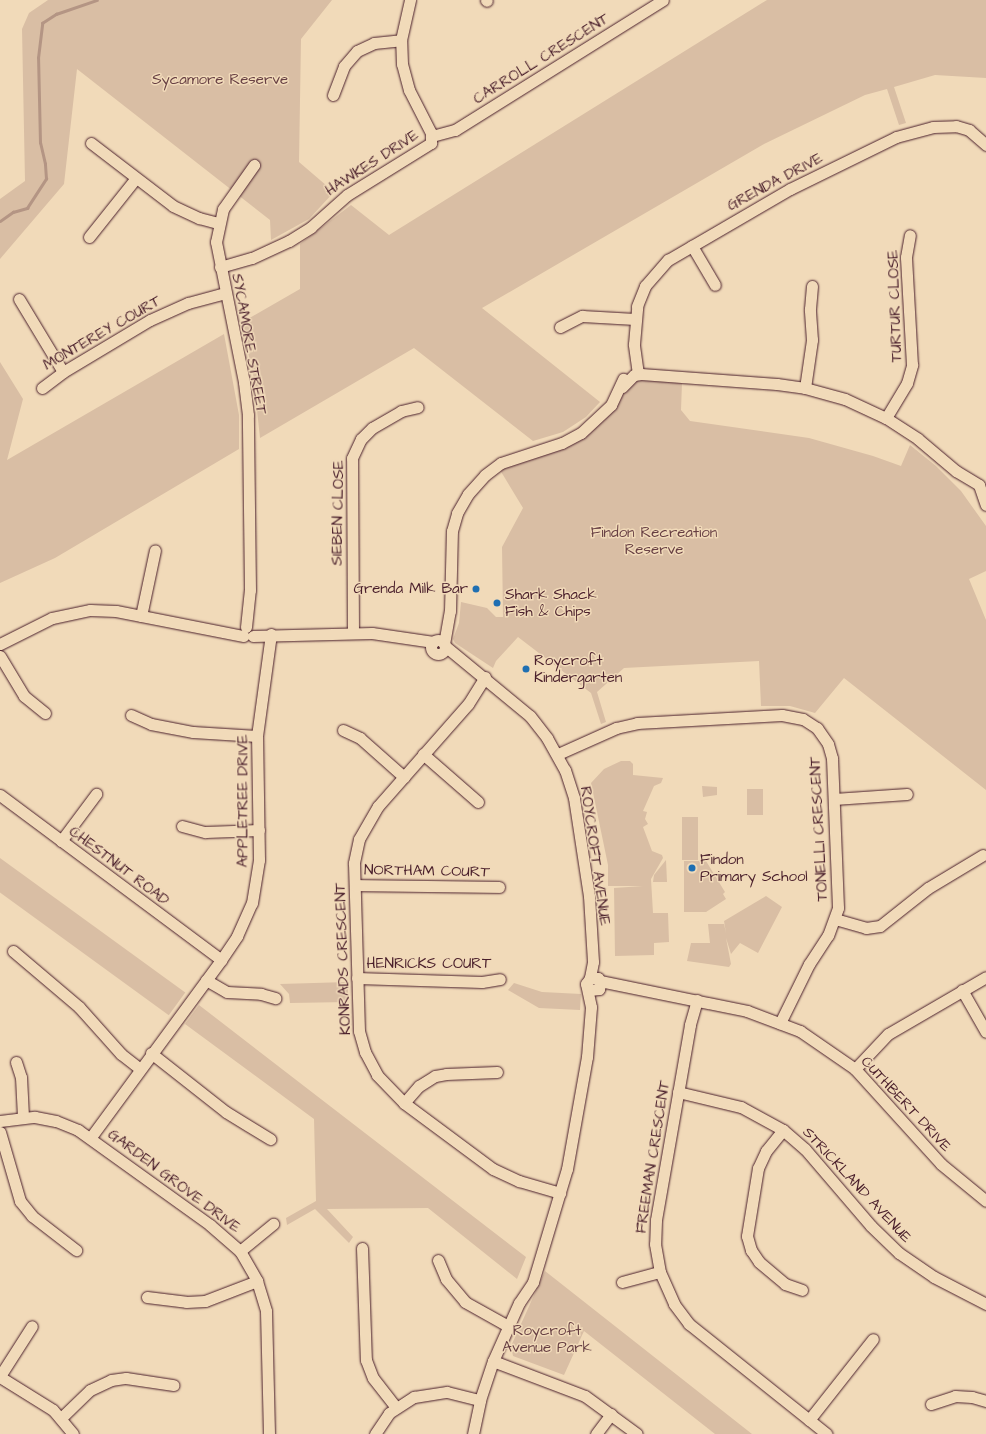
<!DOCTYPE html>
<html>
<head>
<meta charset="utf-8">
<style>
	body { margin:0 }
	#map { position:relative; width:986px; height:1434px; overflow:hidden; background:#f1dab9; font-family:"Architects Daughter",sans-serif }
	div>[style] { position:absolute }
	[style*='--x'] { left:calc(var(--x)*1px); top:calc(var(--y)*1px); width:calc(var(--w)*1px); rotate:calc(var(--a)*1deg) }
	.green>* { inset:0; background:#d9bea4; transform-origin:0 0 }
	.stream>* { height:2.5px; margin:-1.25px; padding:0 1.25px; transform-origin:1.25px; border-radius:1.25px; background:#b49584 }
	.roads { filter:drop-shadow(0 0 1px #4a1f2b) drop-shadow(0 0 1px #4a1f2b) }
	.minor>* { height:11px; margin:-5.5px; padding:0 5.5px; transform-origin:5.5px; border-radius:5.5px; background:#f1dab9 }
	.minor>.ring { margin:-5.5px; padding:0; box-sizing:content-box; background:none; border:11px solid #f1dab9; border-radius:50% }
	.dots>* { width:11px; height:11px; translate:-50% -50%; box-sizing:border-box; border:2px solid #f1dab9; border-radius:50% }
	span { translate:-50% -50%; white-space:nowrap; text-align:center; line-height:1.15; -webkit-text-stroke:3px #f1dab9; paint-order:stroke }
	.street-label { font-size:15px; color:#4a1f2b }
	.park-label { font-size:15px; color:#673f43 }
	.poi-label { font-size:15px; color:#4a1f2b }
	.right { translate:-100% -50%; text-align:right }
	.left { translate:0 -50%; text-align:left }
</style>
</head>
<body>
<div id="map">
	<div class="green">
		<div style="clip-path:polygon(48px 0,332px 0,301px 39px,299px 162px,334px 192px,309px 219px,271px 240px,270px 220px,77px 69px,64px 184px,0 259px,0 199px,25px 181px,22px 29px,29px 13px)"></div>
		<div style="clip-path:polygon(767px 0,986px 0,986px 78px,935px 75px,894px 87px,906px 123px,899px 125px,887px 89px,865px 95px,764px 144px,482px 308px,600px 402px,586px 417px,563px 432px,533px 441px,414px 348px,260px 438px,253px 373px,241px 323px,300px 289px,300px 244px,351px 205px,389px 235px)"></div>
		<div style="clip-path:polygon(224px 334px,239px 415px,239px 449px,55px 558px,0 583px,0 362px,23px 399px,7px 460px)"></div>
		<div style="clip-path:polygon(634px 377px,682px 383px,681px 410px,690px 421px,809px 438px,873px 456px,901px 466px,910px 445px,936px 466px,961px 491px,986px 526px,986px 571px,969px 579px,986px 620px,986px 790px,844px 678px,815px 713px,790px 706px,761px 706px,759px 661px,624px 668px,597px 692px,606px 722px,601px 724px,591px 693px,518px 637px,496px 661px,493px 668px,455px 643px,453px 639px,459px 623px,461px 602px,487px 608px,496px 617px,503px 617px,502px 547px,523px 508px,500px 470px,520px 460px,556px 451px,590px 433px,611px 412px)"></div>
		<div style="clip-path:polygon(621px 761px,630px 761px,633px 764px,633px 775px,663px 778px,661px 783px,654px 786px,643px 811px,647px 812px,645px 819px,648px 824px,643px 827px,652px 851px,662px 855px,663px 858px,651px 879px,653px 913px,668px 913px,669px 942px,654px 943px,654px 955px,615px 956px,614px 888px,643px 886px,608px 886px,608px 865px,591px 783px,604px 769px)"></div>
		<div style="clip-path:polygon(702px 786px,717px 787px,717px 795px,703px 797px)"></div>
		<div style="left:747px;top:789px;width:16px;height:26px"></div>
		<div style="left:682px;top:817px;width:16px;height:43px"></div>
		<div style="left:0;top:858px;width:229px;height:28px;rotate:36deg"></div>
		<div style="clip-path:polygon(666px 860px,667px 882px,653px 882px,654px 875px)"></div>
		<div style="clip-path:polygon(684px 861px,706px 861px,725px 892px,723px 894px,726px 899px,706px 912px,684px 912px)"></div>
		<div style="clip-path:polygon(766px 896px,782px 907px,758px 953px,740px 943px,731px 954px,726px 938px,731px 964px,729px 967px,687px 961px,691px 943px,710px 943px,708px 924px,724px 924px,726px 933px,724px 921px)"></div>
		<div style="clip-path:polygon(348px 982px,348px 1002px,290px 1003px,289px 994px,280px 984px)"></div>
		<div style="clip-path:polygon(514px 983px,542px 992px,581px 994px,580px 1010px,539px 1008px,508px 990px)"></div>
		<div style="clip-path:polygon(199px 1005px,526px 1257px,517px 1279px,428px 1208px,327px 1209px,353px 1237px,349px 1243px,315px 1209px,287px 1225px,286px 1218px,316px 1201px,314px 1119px,185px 1024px)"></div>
		<div style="clip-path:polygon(545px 1271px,752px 1434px,715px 1434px,584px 1331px,564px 1375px,513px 1356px,511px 1346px)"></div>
	</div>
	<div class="stream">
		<div style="--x:0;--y:221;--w:16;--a:-35"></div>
		<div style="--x:13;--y:212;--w:15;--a:-16"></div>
		<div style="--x:27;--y:208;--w:35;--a:-57"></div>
		<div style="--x:46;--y:179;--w:15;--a:-94"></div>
		<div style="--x:45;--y:164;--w:22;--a:-103"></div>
		<div style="--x:40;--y:143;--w:85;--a:-91.3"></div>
		<div style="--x:38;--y:58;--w:35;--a:-83"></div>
		<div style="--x:42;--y:23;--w:17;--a:-33"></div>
		<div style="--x:56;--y:14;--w:43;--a:-18.9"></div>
	</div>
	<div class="roads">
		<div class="minor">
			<div style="--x:486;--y:0;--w:1;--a:45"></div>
			<div style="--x:333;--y:95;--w:31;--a:-69"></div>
			<div style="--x:344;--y:66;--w:20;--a:-49"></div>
			<div style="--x:357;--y:51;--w:19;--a:-25"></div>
			<div style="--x:374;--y:43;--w:27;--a:-6"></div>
			<div style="--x:432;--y:136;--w:24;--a:-15"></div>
			<div style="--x:455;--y:130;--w:245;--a:-32"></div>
			<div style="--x:91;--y:143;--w:103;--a:37.5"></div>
			<div style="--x:173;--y:206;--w:29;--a:25"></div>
			<div style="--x:199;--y:218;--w:20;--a:15"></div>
			<div style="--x:89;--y:237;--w:75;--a:-51.5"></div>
			<div style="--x:692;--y:246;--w:45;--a:59.5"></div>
			<div style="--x:220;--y:267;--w:33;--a:-16"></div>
			<div style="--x:252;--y:258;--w:41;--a:-24.7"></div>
			<div style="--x:289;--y:241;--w:26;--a:-32"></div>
			<div style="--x:311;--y:227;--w:48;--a:-41.6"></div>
			<div style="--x:347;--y:195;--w:99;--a:-31.8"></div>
			<div style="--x:431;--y:143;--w:10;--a:-90"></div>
			<div style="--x:431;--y:133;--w:48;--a:-117.1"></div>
			<div style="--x:409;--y:90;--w:27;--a:-105"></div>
			<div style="--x:402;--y:64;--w:24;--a:-92"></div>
			<div style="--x:401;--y:40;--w:41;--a:-77.3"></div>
			<div style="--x:19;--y:299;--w:85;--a:58.9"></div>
			<div style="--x:560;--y:327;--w:25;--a:-27"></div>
			<div style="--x:582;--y:316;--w:53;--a:3.2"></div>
			<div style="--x:638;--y:374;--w:30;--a:-98"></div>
			<div style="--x:634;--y:344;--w:38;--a:-85"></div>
			<div style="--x:637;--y:306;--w:22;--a:-68"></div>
			<div style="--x:645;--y:286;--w:35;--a:-49"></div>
			<div style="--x:668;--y:260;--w:141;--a:-30.2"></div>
			<div style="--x:790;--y:189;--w:118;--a:-26.1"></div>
			<div style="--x:896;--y:137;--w:38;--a:-15"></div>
			<div style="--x:933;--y:127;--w:23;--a:-2"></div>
			<div style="--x:956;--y:126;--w:14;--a:17"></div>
			<div style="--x:969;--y:130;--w:23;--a:41"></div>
			<div style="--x:622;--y:387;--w:17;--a:-45"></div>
			<div style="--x:634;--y:375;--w:7;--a:-8"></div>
			<div style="--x:641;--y:374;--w:136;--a:4.2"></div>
			<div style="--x:777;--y:384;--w:28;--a:8"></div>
			<div style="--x:805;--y:388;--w:41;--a:15.4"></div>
			<div style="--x:845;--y:399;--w:45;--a:24.9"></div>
			<div style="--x:886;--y:418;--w:38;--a:33"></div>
			<div style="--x:918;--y:439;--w:50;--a:40.1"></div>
			<div style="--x:956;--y:471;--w:27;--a:31"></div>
			<div style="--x:979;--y:485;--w:21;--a:71"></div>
			<div style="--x:42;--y:388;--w:26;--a:-37"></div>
			<div style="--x:63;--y:372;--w:101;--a:-30.9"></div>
			<div style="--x:150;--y:320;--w:42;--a:-24.1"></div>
			<div style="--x:188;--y:303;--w:38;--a:-15"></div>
			<div style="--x:805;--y:388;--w:49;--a:-81.7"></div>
			<div style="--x:812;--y:340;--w:31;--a:-94"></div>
			<div style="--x:810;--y:309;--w:23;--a:-85"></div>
			<div style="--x:886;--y:418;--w:41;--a:-59"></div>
			<div style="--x:907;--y:383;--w:19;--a:-74"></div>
			<div style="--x:912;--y:365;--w:108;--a:-93.2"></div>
			<div style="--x:906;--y:257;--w:22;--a:-80"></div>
			<div style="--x:141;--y:616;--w:67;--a:-78"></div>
			<div style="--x:246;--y:627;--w:37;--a:-84"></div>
			<div style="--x:250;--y:590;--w:175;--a:-90.7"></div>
			<div style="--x:248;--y:415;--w:33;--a:-97"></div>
			<div style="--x:244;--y:382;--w:143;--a:-101.3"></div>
			<div style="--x:216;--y:242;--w:34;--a:-78"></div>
			<div style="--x:223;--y:209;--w:54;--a:-54.8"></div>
			<div style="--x:353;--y:633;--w:175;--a:-90.3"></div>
			<div style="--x:352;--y:458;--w:21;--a:-65"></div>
			<div style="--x:361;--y:439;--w:16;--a:-45"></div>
			<div style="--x:372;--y:428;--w:34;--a:-30"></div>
			<div style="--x:401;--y:411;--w:17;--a:-13"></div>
			<div style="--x:253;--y:636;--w:119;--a:-1.4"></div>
			<div style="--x:372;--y:633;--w:62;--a:8.4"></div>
			<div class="ring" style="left:431px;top:640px;width:3px;height:3px"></div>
			<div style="--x:0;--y:644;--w:58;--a:-26.6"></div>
			<div style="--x:52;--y:618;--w:39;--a:-12"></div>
			<div style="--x:90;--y:610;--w:26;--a:2"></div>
			<div style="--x:116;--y:611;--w:130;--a:11.1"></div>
			<div style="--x:444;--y:644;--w:34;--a:-80"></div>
			<div style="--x:450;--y:611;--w:80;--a:-88.6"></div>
			<div style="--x:452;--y:531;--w:19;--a:-74"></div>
			<div style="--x:457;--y:513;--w:22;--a:-60"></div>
			<div style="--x:468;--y:494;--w:25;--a:-48"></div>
			<div style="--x:485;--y:475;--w:20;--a:-37"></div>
			<div style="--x:501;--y:463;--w:64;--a:-18.2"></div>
			<div style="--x:562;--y:443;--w:21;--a:-28"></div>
			<div style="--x:581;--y:433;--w:41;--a:-43"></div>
			<div style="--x:611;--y:405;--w:29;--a:-65"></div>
			<div style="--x:445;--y:646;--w:110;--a:39.5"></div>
			<div style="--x:530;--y:716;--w:28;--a:52"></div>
			<div style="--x:547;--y:738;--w:37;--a:61"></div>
			<div style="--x:565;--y:770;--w:29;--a:72"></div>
			<div style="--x:574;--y:798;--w:99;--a:81.3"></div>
			<div style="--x:589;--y:896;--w:66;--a:86.5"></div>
			<div style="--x:593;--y:962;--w:16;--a:101"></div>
			<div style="--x:0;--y:656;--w:47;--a:59"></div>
			<div style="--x:24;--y:696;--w:27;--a:39"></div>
			<div style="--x:485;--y:677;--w:32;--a:122"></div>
			<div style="--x:468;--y:704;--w:136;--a:131.4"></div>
			<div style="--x:378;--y:806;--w:38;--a:120"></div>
			<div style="--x:359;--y:839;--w:25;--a:102"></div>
			<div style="--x:354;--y:863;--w:168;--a:88.3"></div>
			<div style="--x:359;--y:1031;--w:22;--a:74"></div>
			<div style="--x:365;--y:1052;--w:26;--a:62"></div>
			<div style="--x:377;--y:1075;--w:39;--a:46"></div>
			<div style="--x:404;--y:1103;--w:111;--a:36.6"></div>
			<div style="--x:493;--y:1169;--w:29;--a:25"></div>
			<div style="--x:519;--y:1181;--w:43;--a:16.3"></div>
			<div style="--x:131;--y:715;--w:22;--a:24"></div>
			<div style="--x:151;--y:724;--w:43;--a:10.8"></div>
			<div style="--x:193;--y:732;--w:64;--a:3.6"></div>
			<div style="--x:343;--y:730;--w:19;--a:25"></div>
			<div style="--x:360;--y:738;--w:59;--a:41.6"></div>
			<div style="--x:423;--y:754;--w:73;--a:41.1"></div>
			<div style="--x:558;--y:754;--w:64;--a:-24.1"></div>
			<div style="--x:616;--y:728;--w:22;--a:-13"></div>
			<div style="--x:637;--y:723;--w:145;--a:-3.2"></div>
			<div style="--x:782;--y:715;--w:21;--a:11"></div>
			<div style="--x:803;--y:719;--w:17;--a:33"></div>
			<div style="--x:817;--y:728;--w:19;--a:55"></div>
			<div style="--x:828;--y:744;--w:15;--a:74"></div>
			<div style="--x:832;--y:758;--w:150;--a:87.7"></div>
			<div style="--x:838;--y:908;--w:29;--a:110"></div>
			<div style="--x:828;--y:935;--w:35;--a:123"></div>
			<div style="--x:809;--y:964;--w:66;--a:116.2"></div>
			<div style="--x:0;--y:795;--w:276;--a:36.7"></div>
			<div style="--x:834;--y:799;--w:73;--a:-3.9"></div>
			<div style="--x:182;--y:826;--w:24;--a:15"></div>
			<div style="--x:205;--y:832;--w:54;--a:-2.1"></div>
			<div style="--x:61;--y:841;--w:59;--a:-53.3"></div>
			<div style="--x:355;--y:885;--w:144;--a:0.8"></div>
			<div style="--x:835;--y:919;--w:32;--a:16"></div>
			<div style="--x:866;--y:928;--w:14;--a:-8"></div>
			<div style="--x:880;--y:926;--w:61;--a:-38.4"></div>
			<div style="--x:928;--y:888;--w:64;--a:-31"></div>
			<div style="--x:13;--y:951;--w:87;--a:40.3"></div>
			<div style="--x:79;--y:1007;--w:63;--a:48.2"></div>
			<div style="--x:121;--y:1054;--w:24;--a:38"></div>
			<div style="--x:357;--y:978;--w:125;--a:1.8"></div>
			<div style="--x:482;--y:982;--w:18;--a:-9"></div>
			<div style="--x:206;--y:980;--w:24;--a:30"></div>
			<div style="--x:227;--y:992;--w:34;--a:3"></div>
			<div style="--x:261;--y:994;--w:15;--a:16"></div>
			<div style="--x:600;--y:981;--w:150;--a:11.5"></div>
			<div style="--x:747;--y:1011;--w:57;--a:20.7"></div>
			<div style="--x:800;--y:1031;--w:67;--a:34.6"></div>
			<div style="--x:855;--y:1069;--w:128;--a:47.8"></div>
			<div style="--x:941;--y:1164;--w:58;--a:39.4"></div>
			<div style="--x:962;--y:990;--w:48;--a:60.3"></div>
			<div style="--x:697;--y:1000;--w:26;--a:106"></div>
			<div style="--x:690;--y:1025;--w:198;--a:99.9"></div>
			<div style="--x:656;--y:1220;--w:24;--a:92"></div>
			<div style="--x:655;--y:1244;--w:28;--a:80"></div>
			<div style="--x:660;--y:1272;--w:35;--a:66"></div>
			<div style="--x:674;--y:1304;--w:25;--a:53"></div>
			<div style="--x:689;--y:1324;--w:176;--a:38.6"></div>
			<div style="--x:151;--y:1053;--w:95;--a:38.2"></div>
			<div style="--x:226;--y:1112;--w:52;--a:31.5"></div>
			<div style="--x:16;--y:1062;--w:16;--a:72"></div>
			<div style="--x:21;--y:1077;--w:40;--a:87.1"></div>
			<div style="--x:855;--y:1069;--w:48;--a:-46.7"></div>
			<div style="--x:888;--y:1034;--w:113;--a:-30.2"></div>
			<div style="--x:678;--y:1092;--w:65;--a:13.4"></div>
			<div style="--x:741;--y:1107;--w:48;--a:28.7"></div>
			<div style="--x:783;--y:1130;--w:29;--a:41"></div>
			<div style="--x:805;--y:1149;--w:101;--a:49.4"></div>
			<div style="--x:871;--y:1226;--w:39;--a:44"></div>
			<div style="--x:899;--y:1253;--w:42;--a:34.4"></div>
			<div style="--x:934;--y:1277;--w:59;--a:27.4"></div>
			<div style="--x:404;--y:1103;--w:23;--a:-49"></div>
			<div style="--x:419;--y:1086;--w:19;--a:-32"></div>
			<div style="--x:435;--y:1076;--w:11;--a:-10"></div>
			<div style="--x:446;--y:1074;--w:51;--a:-2.2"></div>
			<div style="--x:0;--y:1121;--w:35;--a:-7"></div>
			<div style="--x:35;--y:1117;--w:21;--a:11"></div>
			<div style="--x:56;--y:1121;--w:24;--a:22"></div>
			<div style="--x:78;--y:1130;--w:163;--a:35.7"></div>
			<div style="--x:210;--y:1225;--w:40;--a:41"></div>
			<div style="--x:240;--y:1251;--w:34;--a:60"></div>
			<div style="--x:257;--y:1281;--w:31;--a:73"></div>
			<div style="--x:266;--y:1311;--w:123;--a:88.6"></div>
			<div style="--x:783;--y:1130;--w:27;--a:129"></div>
			<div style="--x:766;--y:1151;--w:19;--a:115"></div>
			<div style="--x:758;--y:1168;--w:69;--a:99.2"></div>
			<div style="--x:747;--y:1236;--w:15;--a:74"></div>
			<div style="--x:751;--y:1250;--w:14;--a:56"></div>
			<div style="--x:759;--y:1262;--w:34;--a:40"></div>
			<div style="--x:785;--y:1284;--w:18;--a:19"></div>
			<div style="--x:0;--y:1132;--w:72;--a:73.8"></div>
			<div style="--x:20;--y:1201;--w:19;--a:51"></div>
			<div style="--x:32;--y:1216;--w:56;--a:37.7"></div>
			<div style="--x:91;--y:1137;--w:220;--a:-53.7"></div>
			<div style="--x:221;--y:960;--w:29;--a:-56"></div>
			<div style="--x:237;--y:936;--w:36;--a:-66"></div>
			<div style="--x:252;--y:903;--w:44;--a:-80.8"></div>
			<div style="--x:259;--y:860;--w:124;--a:-90.9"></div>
			<div style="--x:257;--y:736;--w:103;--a:-82.2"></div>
			<div style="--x:362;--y:1248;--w:112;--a:88"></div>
			<div style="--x:366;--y:1360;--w:19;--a:69"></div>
			<div style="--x:373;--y:1378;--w:37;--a:52"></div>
			<div style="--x:240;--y:1251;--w:43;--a:-39.3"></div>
			<div style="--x:438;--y:1260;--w:21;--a:67"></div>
			<div style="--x:446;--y:1279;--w:30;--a:50"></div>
			<div style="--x:465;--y:1302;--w:49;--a:29.2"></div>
			<div style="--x:622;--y:1282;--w:39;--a:-15"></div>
			<div style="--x:147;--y:1297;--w:39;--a:7"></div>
			<div style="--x:186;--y:1302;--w:19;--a:-3"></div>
			<div style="--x:205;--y:1301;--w:56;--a:-21"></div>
			<div style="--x:493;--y:1361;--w:98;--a:20.8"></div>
			<div style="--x:585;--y:1396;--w:64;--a:36.2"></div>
			<div style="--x:0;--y:1376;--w:59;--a:-57.4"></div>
			<div style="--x:0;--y:1377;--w:62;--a:31.9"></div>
			<div style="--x:53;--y:1410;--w:31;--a:50"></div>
			<div style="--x:931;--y:1404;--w:25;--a:-18"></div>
			<div style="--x:955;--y:1396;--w:17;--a:3"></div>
			<div style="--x:972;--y:1397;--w:15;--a:16"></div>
			<div style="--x:62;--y:1417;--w:39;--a:-44"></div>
			<div style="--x:90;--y:1390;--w:23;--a:-25"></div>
			<div style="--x:111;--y:1380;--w:15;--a:-8"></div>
			<div style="--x:126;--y:1378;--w:48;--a:8.5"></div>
			<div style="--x:809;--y:1420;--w:103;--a:-51.7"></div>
			<div style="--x:375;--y:1434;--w:25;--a:-56"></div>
			<div style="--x:389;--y:1413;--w:30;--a:-33"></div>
			<div style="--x:414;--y:1397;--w:33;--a:-9"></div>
			<div style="--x:447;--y:1392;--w:34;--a:14"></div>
			<div style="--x:473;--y:1434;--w:35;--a:-78"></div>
			<div style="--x:480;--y:1400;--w:41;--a:-71.6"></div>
			<div style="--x:493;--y:1361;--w:64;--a:-65.9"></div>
			<div style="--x:519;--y:1303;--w:25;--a:-56"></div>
			<div style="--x:533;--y:1282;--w:118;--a:-73.3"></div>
			<div style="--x:567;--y:1169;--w:114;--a:-79.9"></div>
			<div style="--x:587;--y:1057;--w:50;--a:-85.4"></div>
			<div style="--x:591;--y:1007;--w:24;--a:-102"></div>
			<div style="--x:586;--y:984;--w:7;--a:-56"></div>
			<div style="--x:590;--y:978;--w:8;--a:0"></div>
			<div style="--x:598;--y:978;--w:5;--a:68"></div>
			<div style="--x:600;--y:983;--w:6;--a:99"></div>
			<div style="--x:599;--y:989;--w:10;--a:174"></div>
			<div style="--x:596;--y:1434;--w:25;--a:-53"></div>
		</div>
	</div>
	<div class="dots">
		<div style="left:476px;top:589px;background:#1f6fb2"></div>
		<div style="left:497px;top:603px;background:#1f6fb2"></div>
		<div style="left:526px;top:669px;background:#1f6fb2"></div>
		<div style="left:692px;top:868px;background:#1f6fb2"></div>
	</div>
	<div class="street-label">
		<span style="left:541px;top:59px;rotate:-32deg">CARROLL CRESCENT</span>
		<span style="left:372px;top:163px;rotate:-33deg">HAWKES DRIVE</span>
		<span style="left:775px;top:182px;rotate:-28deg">GRENDA DRIVE</span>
		<span style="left:895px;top:306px;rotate:-92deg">TURTUR CLOSE</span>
		<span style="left:102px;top:333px;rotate:-30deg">MONTEREY COURT</span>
		<span style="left:249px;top:344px;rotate:80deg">SYCAMORE STREET</span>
		<span style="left:338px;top:513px;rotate:-89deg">SIEBEN CLOSE</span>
		<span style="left:243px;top:801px;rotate:-90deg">APPLETREE DRIVE</span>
		<span style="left:819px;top:829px;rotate:-93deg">TONELLI CRESCENT</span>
		<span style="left:595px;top:856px;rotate:82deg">ROYCROFT AVENUE</span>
		<span style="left:119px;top:866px;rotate:37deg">CHESTNUT ROAD</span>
		<span style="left:427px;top:871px;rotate:1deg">NORTHAM COURT</span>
		<span style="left:343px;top:959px;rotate:-92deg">KONRADS CRESCENT</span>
		<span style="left:429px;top:964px">HENRICKS COURT</span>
		<span style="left:906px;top:1104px;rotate:47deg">CUTHBERT DRIVE</span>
		<span style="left:653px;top:1157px;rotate:-81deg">FREEMAN CRESCENT</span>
		<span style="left:174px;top:1181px;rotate:37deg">GARDEN GROVE DRIVE</span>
		<span style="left:857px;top:1185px;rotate:47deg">STRICKLAND AVENUE</span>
	</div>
	<div class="park-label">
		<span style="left:220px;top:80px">Sycamore Reserve</span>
		<span style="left:654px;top:541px">Findon Recreation<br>Reserve</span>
		<span style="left:547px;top:1339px">Roycroft<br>Avenue Park</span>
	</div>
	<div class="poi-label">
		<span class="right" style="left:468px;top:589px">Grenda Milk Bar</span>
		<span class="left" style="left:505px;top:603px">Shark Shack<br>Fish &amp; Chips</span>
		<span class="left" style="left:534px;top:669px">Roycroft<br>Kindergarten</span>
		<span class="left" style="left:700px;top:868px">Findon<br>Primary School</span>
	</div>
</div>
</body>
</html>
